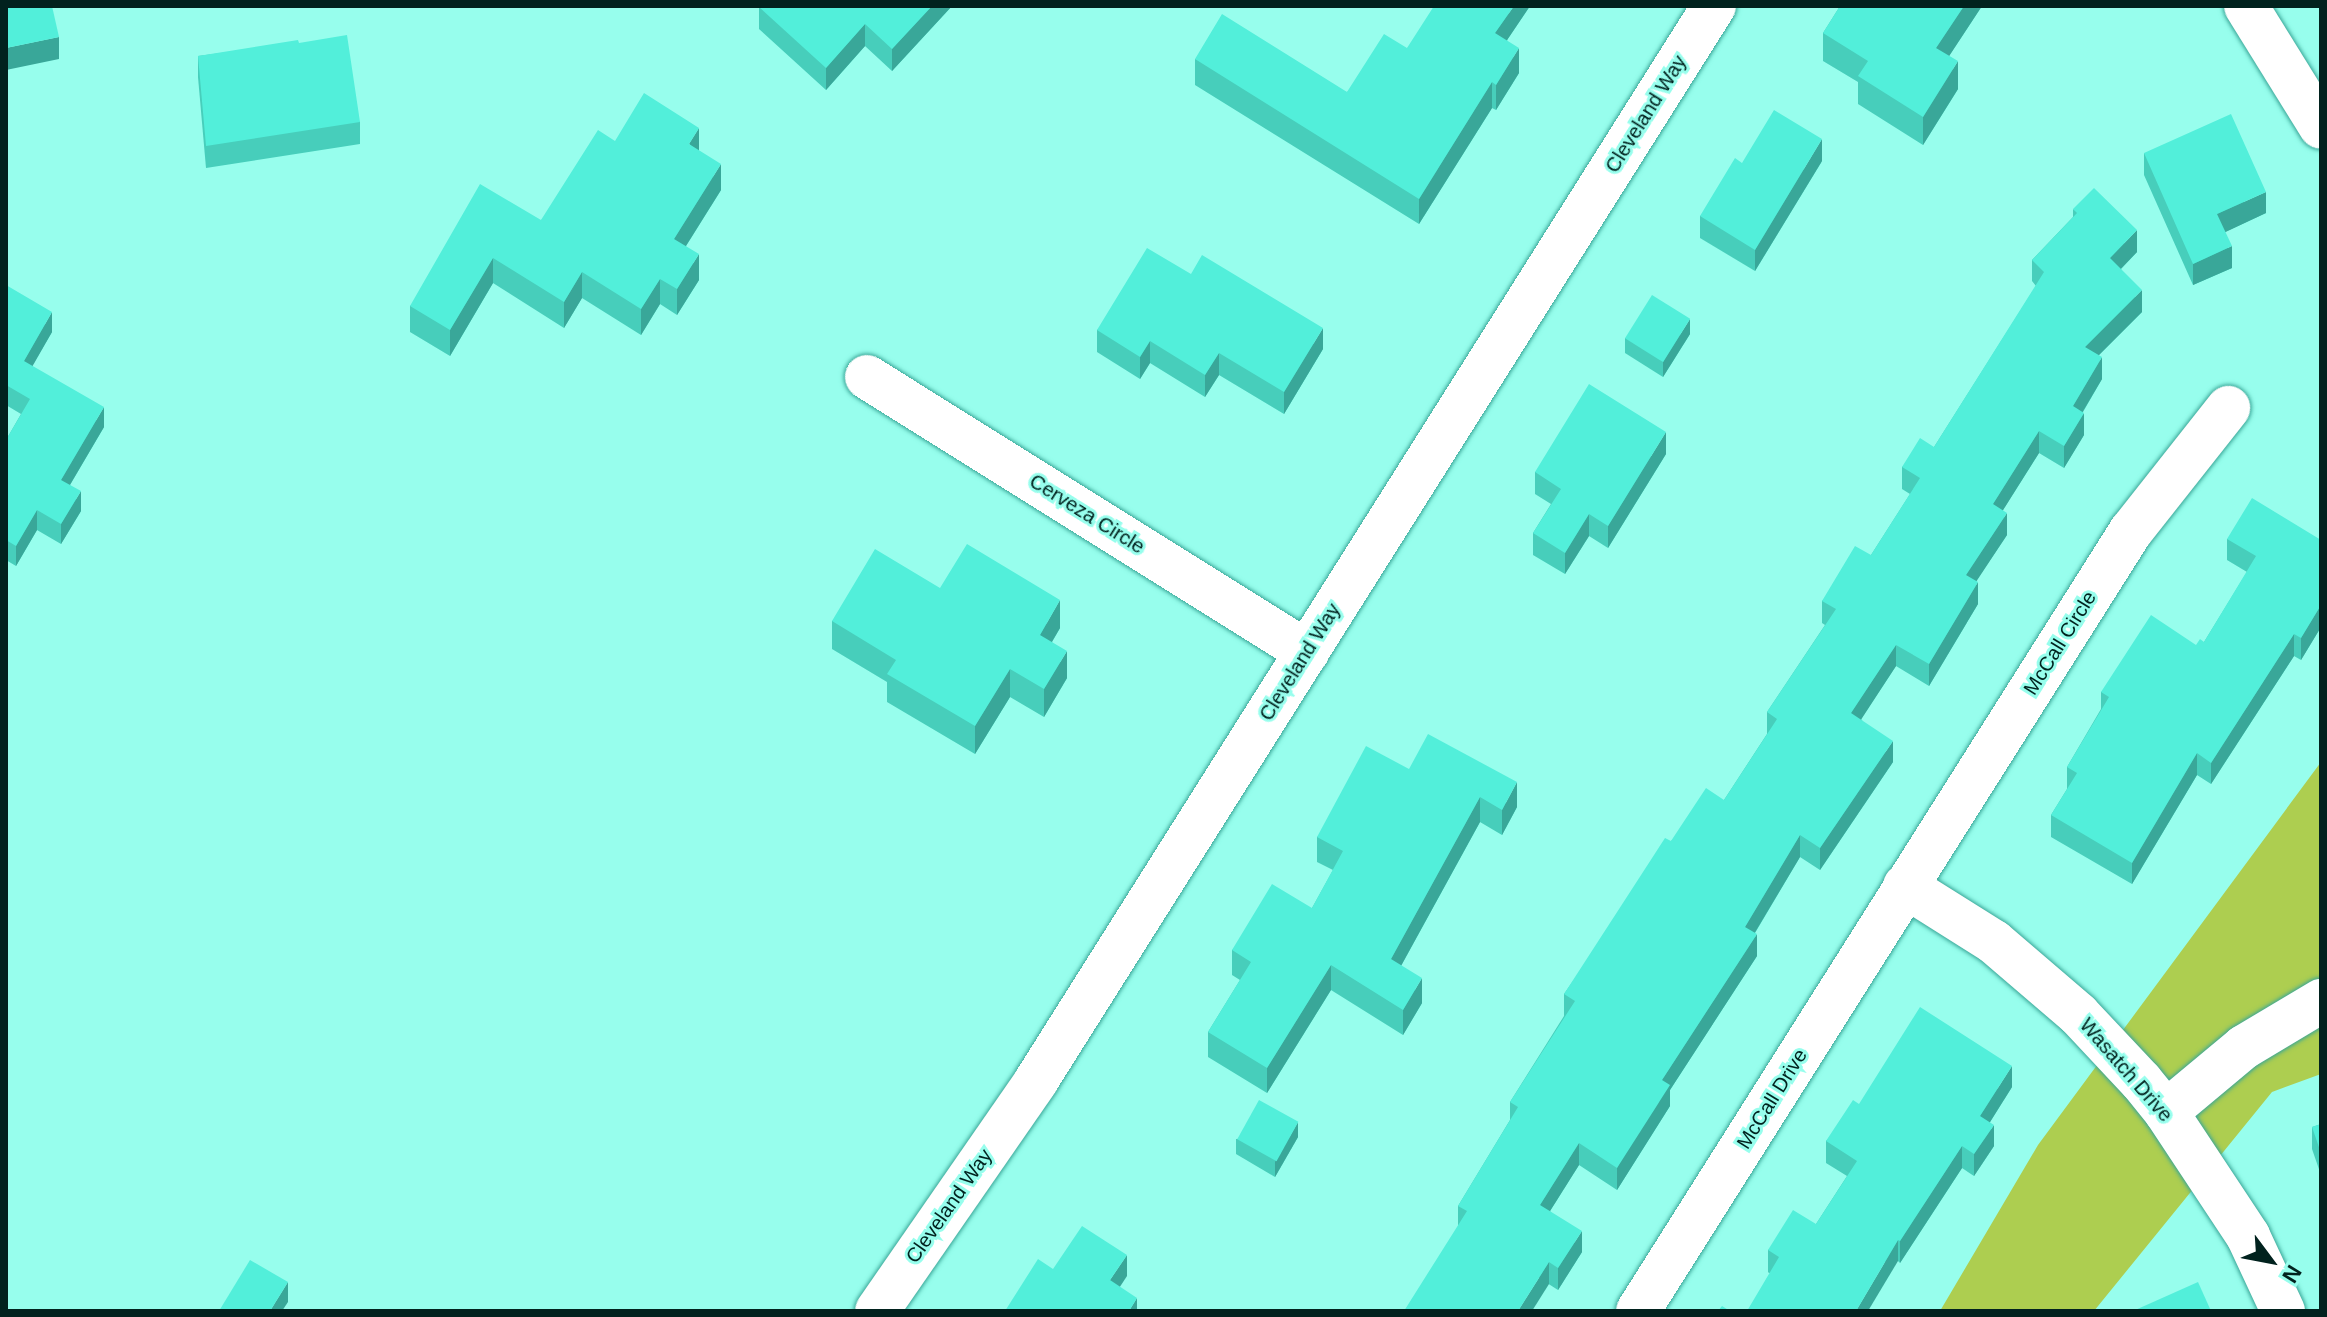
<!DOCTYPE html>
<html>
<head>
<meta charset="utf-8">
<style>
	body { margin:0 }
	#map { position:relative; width:2327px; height:1317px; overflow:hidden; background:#97feed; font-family:Arial,sans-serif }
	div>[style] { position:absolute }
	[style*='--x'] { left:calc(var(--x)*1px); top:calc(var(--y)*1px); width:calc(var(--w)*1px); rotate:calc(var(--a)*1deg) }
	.green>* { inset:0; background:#adce50 }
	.roads { filter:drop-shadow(0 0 2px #39a697) drop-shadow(0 0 2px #39a697) }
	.minor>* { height:44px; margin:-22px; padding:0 22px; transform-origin:22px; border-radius:22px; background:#fff }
	.wall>* { inset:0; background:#47cebb }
	.shaded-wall>* { inset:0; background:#39a799 }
	.building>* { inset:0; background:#52efda; transform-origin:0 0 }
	span { translate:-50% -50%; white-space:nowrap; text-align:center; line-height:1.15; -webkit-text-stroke:6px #97feed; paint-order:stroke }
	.street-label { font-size:20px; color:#01221e }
	.frame { position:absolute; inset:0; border:8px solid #01221e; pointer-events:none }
	.north { position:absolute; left:2231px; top:1221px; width:80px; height:80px; -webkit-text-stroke:6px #97feed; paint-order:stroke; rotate:122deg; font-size:22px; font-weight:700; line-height:32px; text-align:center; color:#01221e }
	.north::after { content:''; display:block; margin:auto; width:28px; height:36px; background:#01221e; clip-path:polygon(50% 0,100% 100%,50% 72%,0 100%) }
</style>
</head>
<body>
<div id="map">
	<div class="green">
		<div style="clip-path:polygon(2321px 762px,2321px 1074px,2272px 1092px,2094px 1311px,1940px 1311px,2038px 1145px)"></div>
	</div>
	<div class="roads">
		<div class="minor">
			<div style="--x:2246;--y:6;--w:142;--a:58.2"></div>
			<div style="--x:867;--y:377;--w:519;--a:32.01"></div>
			<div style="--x:1905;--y:886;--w:105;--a:32.2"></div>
			<div style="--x:1994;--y:942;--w:111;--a:40.6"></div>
			<div style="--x:2078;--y:1014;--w:92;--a:46.8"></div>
			<div style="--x:2141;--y:1081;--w:40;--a:51"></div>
			<div style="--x:2166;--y:1112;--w:149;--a:56.5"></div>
			<div style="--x:2248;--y:1236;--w:83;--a:65"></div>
			<div style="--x:2166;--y:1112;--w:102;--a:-39.8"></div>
			<div style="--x:2244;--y:1047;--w:90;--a:-30.9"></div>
			<div style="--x:877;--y:1311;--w:280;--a:-55.3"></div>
			<div style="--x:1036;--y:1081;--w:1271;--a:-57.76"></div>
			<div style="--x:1638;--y:1311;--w:923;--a:-57.71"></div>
			<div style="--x:2131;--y:531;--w:157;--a:-51.7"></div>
		</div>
	</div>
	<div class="wall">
		<div style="clip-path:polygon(952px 6px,892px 71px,865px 46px,826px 90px,759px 29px,759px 7px)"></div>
		<div style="clip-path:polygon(1530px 6px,1507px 40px,1519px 73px,1496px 110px,1492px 108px,1419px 224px,1195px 85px,1195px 59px,1347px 92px,1407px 48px)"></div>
		<div style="clip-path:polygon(1840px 6px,1982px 6px,1949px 56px,1958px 89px,1923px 145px,1858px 104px,1858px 82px,1823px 61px,1823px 33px)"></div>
		<div style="clip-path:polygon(299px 43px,360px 122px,360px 144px,206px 168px,198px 77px,198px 56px)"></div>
		<div style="clip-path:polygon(699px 151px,721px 190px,686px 246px,699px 280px,677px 315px,660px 304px,641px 335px,582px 298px,564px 328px,493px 283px,450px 356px,410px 332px,410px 306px,541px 220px)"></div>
		<div style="clip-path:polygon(2144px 153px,2266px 213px,2225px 232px,2232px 268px,2193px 285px,2144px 175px)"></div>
		<div style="clip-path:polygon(1822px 161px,1755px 271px,1700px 238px,1700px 216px)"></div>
		<div style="clip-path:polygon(2073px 209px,2137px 252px,2121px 269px,2142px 312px,2099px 355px,2102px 379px,2083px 412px,2084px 435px,2064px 468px,2039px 453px,2003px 510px,2007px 535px,1976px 581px,1978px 604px,1929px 686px,1896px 666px,1861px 719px,1893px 762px,1820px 870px,1800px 857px,1755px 933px,1757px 956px,1670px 1090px,1670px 1106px,1617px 1190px,1579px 1165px,1550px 1211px,1582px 1252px,1558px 1290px,1458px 1226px,1458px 1206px,1510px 1120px,1510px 1102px,1564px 1016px,1564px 994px,1671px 841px,1724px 800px,1767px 734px,1767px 712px,1825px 625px,1822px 623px,1822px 601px,1871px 555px,1910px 494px,1902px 489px,1902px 467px,1934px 447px,2036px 286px,2032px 281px,2032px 260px,2073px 217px)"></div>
		<div style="clip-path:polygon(1191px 274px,1323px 349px,1284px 414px,1219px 375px,1205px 397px,1150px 363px,1140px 379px,1097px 352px,1097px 330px)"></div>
		<div style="clip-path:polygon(6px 285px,52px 332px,32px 366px,104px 427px,70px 485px,81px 511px,61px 544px,37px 530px,16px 566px,6px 560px,6px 440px,21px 414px,6px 405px)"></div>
		<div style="clip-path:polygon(1690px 334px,1663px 377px,1625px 353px,1625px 338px)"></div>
		<div style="clip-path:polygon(1666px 454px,1608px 548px,1589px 536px,1565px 574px,1533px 555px,1533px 533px,1551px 504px,1535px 494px,1535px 472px)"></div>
		<div style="clip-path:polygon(2227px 539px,2321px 540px,2321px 627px,2301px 660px,2294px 656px,2211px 784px,2197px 775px,2132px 884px,2051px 837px,2051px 815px,2067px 789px,2067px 767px,2101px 709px,2101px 692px,2204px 642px,2247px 572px,2227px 560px)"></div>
		<div style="clip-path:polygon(940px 588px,1060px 628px,1052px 642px,1067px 678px,1044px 717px,1010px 697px,975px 754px,887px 702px,887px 682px,832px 649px,832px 621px)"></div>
		<div style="clip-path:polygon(1409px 769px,1517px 807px,1502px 835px,1480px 822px,1401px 966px,1422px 1003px,1403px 1035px,1331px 990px,1267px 1093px,1208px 1057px,1208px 1032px,1240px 980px,1232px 975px,1232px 950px,1312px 908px,1333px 870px,1317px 862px,1317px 837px)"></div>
		<div style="clip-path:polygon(2012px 1087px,1990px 1122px,1994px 1146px,1974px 1176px,1962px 1168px,1900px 1263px,1898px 1261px,1769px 1273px,1768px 1272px,1768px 1250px,1816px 1224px,1847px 1176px,1826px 1163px,1826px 1141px,1859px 1104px)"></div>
		<div style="clip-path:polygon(2321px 1124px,2321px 1175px,2312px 1149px,2312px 1127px)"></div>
		<div style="clip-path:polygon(1298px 1137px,1275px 1177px,1236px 1154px,1236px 1139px)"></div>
	</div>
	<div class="shaded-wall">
		<div style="clip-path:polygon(932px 6px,952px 6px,892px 71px,892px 49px)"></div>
		<div style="clip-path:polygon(1514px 6px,1530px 6px,1495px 58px,1495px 33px)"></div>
		<div style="clip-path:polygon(1964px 6px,1982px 6px,1936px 76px,1936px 48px)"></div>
		<div style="clip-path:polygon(865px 24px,865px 46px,826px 90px,826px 68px)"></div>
		<div style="clip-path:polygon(59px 37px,59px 59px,6px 70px,6px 48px)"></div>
		<div style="clip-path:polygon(1519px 48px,1519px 73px,1496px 110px,1496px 85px)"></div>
		<div style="clip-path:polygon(1958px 61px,1958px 89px,1923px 145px,1923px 117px)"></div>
		<div style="clip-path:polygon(1492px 82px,1492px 108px,1419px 224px,1419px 199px)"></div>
		<div style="clip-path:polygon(699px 128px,699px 153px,689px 144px)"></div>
		<div style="clip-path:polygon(1822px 139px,1822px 161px,1755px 271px,1755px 250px)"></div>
		<div style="clip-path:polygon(721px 164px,721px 190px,674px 265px,674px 239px)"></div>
		<div style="clip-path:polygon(2266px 192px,2266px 213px,2217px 236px,2217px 214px)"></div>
		<div style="clip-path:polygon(2137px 230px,2137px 252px,2110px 280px,2110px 258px)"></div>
		<div style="clip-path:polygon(2232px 246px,2232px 268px,2193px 285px,2193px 264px)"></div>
		<div style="clip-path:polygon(699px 254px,699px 280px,677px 315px,677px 289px)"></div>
		<div style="clip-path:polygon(493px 258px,493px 283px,450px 356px,450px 330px)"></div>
		<div style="clip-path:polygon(582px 272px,582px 298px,564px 328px,564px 302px)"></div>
		<div style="clip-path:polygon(660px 279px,660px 304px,641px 335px,641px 309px)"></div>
		<div style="clip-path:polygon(2142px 290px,2142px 312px,2085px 369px,2085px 347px)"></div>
		<div style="clip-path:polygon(52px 312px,52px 332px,24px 381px,24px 361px)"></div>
		<div style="clip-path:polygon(1690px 319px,1690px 334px,1663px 377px,1663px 362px)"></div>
		<div style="clip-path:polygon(1323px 328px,1323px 349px,1284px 414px,1284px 392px)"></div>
		<div style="clip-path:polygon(1150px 341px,1150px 363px,1140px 379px,1140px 357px)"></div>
		<div style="clip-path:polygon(1219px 353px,1219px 375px,1205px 397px,1205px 375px)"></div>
		<div style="clip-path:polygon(2102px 357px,2102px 379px,2073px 428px,2073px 406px)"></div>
		<div style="clip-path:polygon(104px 407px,104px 427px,61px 500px,61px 480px)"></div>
		<div style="clip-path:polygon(2084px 413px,2084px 435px,2064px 468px,2064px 446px)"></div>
		<div style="clip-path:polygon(2039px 431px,2039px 453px,1993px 526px,1993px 504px)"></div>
		<div style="clip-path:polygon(1666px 432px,1666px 454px,1608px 548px,1608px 526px)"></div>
		<div style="clip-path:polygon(81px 491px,81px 511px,61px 544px,61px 524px)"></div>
		<div style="clip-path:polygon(37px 510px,37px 530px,16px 566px,16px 546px)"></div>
		<div style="clip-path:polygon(2007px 513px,2007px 535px,1966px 597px,1966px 575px)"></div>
		<div style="clip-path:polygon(1589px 514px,1589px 536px,1565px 574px,1565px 553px)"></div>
		<div style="clip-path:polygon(1978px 582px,1978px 604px,1929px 686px,1929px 664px)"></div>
		<div style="clip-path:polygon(1060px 600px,1060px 628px,1040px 662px,1040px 635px)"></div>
		<div style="clip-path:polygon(2321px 605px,2321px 627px,2301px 660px,2301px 638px)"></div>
		<div style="clip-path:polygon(2294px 634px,2294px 656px,2211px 784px,2211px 763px)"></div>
		<div style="clip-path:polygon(1896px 645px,1896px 666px,1851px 735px,1851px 713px)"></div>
		<div style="clip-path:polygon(1067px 651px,1067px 678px,1044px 717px,1044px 689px)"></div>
		<div style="clip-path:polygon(1010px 669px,1010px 697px,975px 754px,975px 726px)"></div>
		<div style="clip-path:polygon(1893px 741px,1893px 762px,1820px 870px,1820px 848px)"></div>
		<div style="clip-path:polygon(2197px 753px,2197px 775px,2132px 884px,2132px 863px)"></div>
		<div style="clip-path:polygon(1517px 782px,1517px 807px,1502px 835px,1502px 810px)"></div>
		<div style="clip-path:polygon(1480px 797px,1480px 822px,1391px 984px,1391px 959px)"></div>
		<div style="clip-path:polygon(1800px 835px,1800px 857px,1745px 949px,1745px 927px)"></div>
		<div style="clip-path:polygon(1757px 934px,1757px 956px,1670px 1090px,1670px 1106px,1617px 1190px,1617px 1168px,1662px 1080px)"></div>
		<div style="clip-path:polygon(1331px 965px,1331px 990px,1267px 1093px,1267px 1068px)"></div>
		<div style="clip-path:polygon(1422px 978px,1422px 1003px,1403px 1035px,1403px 1010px)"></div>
		<div style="clip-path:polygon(2012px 1066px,2012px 1087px,1980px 1138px,1980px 1116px)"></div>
		<div style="clip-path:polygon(1298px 1122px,1298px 1137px,1275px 1177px,1275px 1162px)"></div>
		<div style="clip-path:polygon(1994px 1125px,1994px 1146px,1974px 1176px,1974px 1154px)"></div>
		<div style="clip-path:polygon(1579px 1143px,1579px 1165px,1540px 1227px,1540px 1205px)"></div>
		<div style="clip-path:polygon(1962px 1146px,1962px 1168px,1900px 1263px,1900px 1241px)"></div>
		<div style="clip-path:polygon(1582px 1231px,1582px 1252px,1558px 1290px,1558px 1268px)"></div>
		<div style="clip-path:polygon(1898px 1240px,1898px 1261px,1868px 1311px,1856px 1311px)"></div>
		<div style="clip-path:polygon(1127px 1255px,1127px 1276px,1110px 1302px,1110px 1280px)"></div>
		<div style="clip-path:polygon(1549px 1262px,1549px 1284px,1532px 1311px,1518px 1311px)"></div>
		<div style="clip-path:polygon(288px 1282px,288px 1302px,282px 1311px,270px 1311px)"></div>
		<div style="clip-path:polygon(1137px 1298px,1137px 1311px,1129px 1311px)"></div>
	</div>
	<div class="building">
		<div style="clip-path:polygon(6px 6px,52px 6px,59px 37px,6px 48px)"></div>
		<div style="clip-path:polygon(760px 6px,932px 6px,892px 49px,865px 24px,826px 68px,759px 7px)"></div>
		<div style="clip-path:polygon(1434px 6px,1514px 6px,1495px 33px,1519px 48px,1496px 85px,1492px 82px,1419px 199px,1195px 59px,1222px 14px,1347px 92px,1384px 34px,1407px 48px)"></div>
		<div style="clip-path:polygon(1840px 6px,1964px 6px,1936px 48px,1958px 61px,1923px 117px,1858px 76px,1868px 61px,1823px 33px)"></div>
		<div style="clip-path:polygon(347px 35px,360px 122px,206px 146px,198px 56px,298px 40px,299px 43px)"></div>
		<div style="clip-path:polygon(644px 93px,699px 128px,689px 144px,721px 164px,674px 239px,699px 254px,677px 289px,660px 279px,641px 309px,582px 272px,564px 302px,493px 258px,450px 330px,410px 306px,480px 184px,541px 220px,598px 130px,615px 141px)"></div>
		<div style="clip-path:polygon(1774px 110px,1822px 139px,1755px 250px,1700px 216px,1735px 158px,1742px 163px)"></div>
		<div style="clip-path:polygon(2231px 114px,2266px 192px,2217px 214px,2232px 246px,2193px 264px,2144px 153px)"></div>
		<div style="clip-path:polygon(2094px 188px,2137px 230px,2110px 258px,2142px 290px,2085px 347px,2102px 357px,2073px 406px,2084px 413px,2064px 446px,2039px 431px,1993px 504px,2007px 513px,1966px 575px,1978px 582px,1929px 664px,1896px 645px,1851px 713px,1893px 741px,1820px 848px,1800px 835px,1745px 927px,1757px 934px,1662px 1080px,1670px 1085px,1617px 1168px,1579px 1143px,1540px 1205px,1582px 1231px,1558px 1268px,1549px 1262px,1518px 1311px,1404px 1311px,1467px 1211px,1458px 1206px,1518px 1107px,1510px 1102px,1575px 1001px,1564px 994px,1665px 838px,1671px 841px,1706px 788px,1724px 800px,1777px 719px,1767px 712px,1836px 609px,1822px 601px,1855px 546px,1871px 555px,1920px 478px,1902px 467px,1920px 438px,1934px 447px,2044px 272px,2032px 260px,2077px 213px,2073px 209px)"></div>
		<div style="clip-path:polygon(1147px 248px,1191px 274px,1202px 255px,1323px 328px,1284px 392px,1219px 353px,1205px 375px,1150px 341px,1140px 357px,1097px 330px)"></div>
		<div style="clip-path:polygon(6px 285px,52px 312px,24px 361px,104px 407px,61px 480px,81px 491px,61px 524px,37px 510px,16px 546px,6px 540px,6px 440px,30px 399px,6px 385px)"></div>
		<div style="left:1652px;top:295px;width:45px;height:51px;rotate:32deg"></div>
		<div style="clip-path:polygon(1589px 384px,1666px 432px,1608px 526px,1589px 514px,1565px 553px,1533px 533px,1561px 489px,1535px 472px)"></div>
		<div style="clip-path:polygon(2252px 498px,2321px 540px,2321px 605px,2301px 638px,2294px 634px,2211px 763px,2197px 753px,2132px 863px,2051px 815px,2077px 773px,2067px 767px,2109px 697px,2101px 692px,2151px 615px,2196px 645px,2200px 639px,2204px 642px,2256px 556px,2227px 539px)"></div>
		<div style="clip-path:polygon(967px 544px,1060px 600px,1040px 635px,1067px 651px,1044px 689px,1010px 669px,975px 726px,887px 674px,896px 660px,832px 621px,875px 549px,940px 588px)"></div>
		<div style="clip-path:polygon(1428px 734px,1517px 782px,1502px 810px,1480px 797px,1391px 959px,1422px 978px,1403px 1010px,1331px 965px,1267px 1068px,1208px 1032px,1251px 962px,1232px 950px,1272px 884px,1312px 908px,1343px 851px,1317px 837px,1366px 746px,1409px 769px)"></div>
		<div style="clip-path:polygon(1920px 1007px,2012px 1066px,1980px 1116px,1994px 1125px,1974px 1154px,1962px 1146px,1900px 1241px,1898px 1240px,1856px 1311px,1747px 1311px,1779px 1257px,1768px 1250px,1793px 1210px,1816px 1224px,1857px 1161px,1826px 1141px,1853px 1100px,1859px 1104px)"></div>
		<div style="left:1259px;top:1100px;width:45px;height:45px;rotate:29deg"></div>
		<div style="clip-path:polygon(2321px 1124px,2321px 1153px,2312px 1127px)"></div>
		<div style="clip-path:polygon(1082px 1226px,1127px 1255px,1110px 1280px,1137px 1298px,1129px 1311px,1005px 1311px,1038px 1259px,1053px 1269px)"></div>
		<div style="clip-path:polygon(250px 1260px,288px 1282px,270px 1311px,219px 1311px)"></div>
		<div style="clip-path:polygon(2198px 1282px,2211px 1311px,2133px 1311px)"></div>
		<div style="clip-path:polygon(1722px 1306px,1730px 1311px,1718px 1311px)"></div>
	</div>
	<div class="street-label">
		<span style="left:1646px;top:114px;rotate:-58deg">Cleveland Way</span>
		<span style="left:1087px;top:514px;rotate:32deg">Cerveza Circle</span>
		<span style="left:2060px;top:643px;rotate:-58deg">McCall Circle</span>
		<span style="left:1300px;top:662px;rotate:-58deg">Cleveland Way</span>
		<span style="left:2126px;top:1070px;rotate:49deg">Wasatch Drive</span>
		<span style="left:1772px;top:1099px;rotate:-58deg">McCall Drive</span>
		<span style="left:949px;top:1206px;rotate:-55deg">Cleveland Way</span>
	</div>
	<div class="frame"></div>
	<div class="north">N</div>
</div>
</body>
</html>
